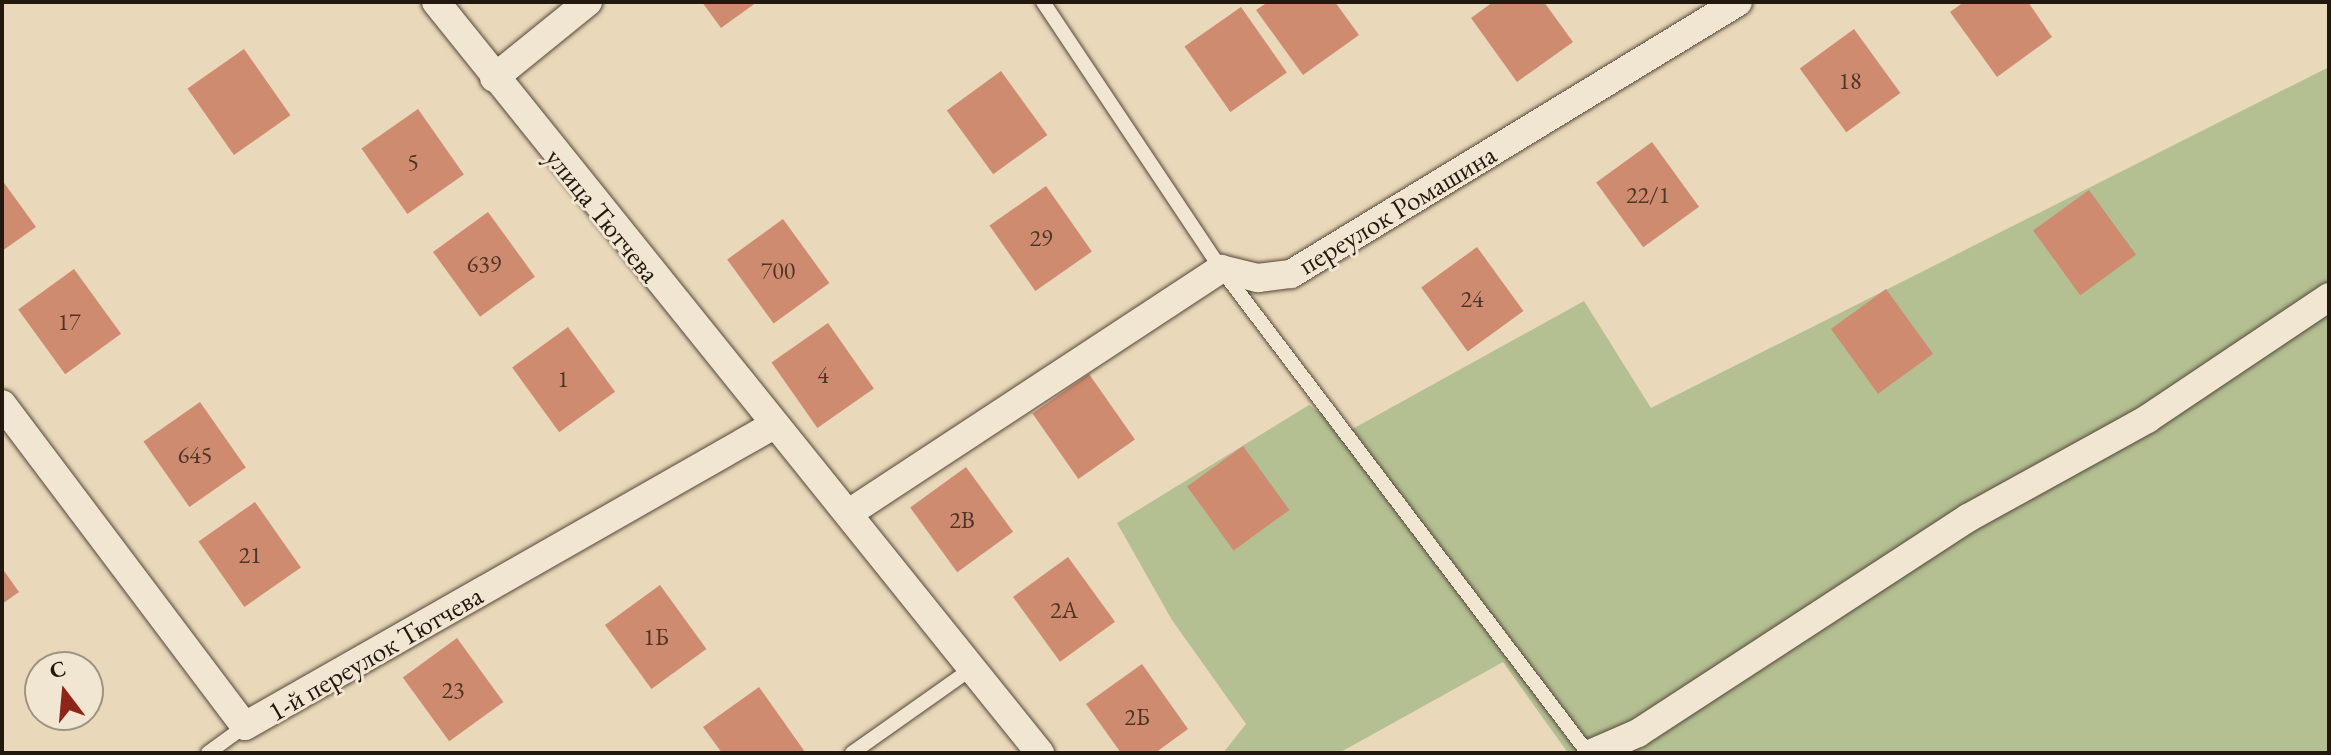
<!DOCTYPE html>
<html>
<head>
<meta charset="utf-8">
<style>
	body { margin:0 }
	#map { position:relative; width:2331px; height:755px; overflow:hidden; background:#ead8ba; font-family:"EB Garamond",serif }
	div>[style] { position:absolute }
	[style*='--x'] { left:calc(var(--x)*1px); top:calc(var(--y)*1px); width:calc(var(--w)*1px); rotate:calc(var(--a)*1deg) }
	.green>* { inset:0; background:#b4bf92 }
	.building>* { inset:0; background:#cf8b6f; transform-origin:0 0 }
	.roads { filter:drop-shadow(0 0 2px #554839) drop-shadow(0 0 2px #554839) }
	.lane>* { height:14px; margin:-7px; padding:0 7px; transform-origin:7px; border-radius:7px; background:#f1e6d2 }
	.street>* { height:28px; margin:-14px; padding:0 14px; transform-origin:14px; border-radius:14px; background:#f1e6d2 }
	span { translate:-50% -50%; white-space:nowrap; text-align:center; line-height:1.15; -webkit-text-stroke:6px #f1e6d2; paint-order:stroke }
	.number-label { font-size:24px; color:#4e3526 }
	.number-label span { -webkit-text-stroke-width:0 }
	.street-label { font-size:28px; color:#23180e }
	.frame { position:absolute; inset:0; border:4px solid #23180e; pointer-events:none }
	.north { position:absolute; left:24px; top:651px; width:80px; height:80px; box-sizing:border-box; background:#f1e6d2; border:2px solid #9f9484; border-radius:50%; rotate:344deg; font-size:22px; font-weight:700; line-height:32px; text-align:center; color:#23180e }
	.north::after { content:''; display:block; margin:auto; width:28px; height:36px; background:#8f2418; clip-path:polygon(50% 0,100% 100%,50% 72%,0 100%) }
</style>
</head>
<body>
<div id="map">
	<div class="green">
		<div style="clip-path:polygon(2329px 67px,2329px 753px,1568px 753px,1503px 662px,1339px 753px,1223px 753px,1246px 724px,1172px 620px,1117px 523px,1309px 405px,1347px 432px,1584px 301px,1651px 408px)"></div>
	</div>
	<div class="building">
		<div style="clip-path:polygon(702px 2px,757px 2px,721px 28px)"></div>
		<div style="clip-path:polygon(1268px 2px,1335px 2px,1359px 35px,1303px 75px,1256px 10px)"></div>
		<div style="clip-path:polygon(1493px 2px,1544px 2px,1573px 42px,1517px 82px,1471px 18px)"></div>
		<div style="clip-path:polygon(1964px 2px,2028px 2px,2052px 37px,1997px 77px,1950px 12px)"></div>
		<div style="left:1241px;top:7px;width:80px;height:69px;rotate:55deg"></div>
		<div style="left:1854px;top:29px;width:79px;height:67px;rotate:54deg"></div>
		<div style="left:244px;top:49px;width:81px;height:69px;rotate:55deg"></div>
		<div style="left:1001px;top:71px;width:79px;height:67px;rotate:54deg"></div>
		<div style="left:418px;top:109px;width:80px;height:69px;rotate:55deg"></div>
		<div style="left:1652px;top:142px;width:80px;height:69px;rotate:54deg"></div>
		<div style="clip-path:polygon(2px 180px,36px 227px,2px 251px)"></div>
		<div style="left:1046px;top:186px;width:80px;height:69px;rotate:55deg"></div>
		<div style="left:2089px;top:190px;width:80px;height:69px;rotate:54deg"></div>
		<div style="left:488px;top:212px;width:80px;height:68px;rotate:54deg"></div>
		<div style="left:783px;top:219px;width:79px;height:69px;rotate:54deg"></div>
		<div style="left:1477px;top:247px;width:79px;height:69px;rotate:54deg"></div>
		<div style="left:74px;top:269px;width:80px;height:69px;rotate:54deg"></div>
		<div style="left:1886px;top:289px;width:80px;height:68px;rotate:54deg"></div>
		<div style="left:828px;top:323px;width:80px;height:69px;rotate:55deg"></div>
		<div style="left:568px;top:327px;width:80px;height:69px;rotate:54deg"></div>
		<div style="left:1089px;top:374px;width:80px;height:69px;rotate:55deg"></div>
		<div style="left:200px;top:402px;width:80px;height:69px;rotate:55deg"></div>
		<div style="left:1243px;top:446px;width:79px;height:69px;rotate:54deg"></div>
		<div style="left:966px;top:467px;width:80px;height:69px;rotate:54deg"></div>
		<div style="left:255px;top:502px;width:80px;height:69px;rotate:55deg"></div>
		<div style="left:1068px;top:557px;width:80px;height:68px;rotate:54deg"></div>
		<div style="clip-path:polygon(2px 568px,19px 592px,2px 604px)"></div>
		<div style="left:660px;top:585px;width:79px;height:68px;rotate:54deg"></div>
		<div style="left:457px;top:638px;width:79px;height:67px;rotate:54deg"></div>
		<div style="clip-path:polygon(1142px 664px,1188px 729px,1155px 753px,1121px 753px,1086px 704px)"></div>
		<div style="clip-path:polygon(759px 687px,805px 752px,803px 753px,722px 753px,703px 727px)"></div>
	</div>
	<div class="roads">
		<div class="lane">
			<div style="--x:1043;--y:2;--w:321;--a:56.3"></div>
			<div style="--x:1221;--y:269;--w:607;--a:52.83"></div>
			<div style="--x:208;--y:753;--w:46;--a:-36.1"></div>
			<div style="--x:852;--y:753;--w:149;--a:-35.2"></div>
		</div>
		<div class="street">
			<div style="--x:436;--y:2;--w:964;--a:51.19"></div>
			<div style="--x:494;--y:78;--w:121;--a:-39"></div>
			<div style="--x:2;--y:404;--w:403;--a:53"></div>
			<div style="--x:245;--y:726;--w:606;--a:-29.65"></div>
			<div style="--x:849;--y:513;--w:445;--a:-33.3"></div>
			<div style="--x:1221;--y:269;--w:38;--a:14"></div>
			<div style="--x:1258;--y:278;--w:33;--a:-7"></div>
			<div style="--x:1291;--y:274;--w:523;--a:-31.32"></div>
			<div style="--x:1592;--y:753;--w:50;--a:-23.5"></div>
			<div style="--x:1638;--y:733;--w:394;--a:-33.1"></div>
			<div style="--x:1968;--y:518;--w:205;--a:-28.9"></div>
			<div style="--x:2147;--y:419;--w:219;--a:-33.8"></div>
		</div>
	</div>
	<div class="number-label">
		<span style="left:1850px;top:81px">18</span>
		<span style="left:413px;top:162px">5</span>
		<span style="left:1648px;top:195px">22/1</span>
		<span style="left:1041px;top:238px">29</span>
		<span style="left:484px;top:264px">639</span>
		<span style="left:778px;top:271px">700</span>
		<span style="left:1472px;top:299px">24</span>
		<span style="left:69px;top:322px">17</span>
		<span style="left:823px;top:375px">4</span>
		<span style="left:563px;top:379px">1</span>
		<span style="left:195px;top:455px">645</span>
		<span style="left:962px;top:520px">2В</span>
		<span style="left:250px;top:555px">21</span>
		<span style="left:1064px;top:610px">2А</span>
		<span style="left:656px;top:637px">1Б</span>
		<span style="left:453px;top:690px">23</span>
		<span style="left:1137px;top:717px">2Б</span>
	</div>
	<div class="street-label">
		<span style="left:1397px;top:209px;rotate:-31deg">переулок Ромашина</span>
		<span style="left:603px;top:215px;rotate:51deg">улица Тютчева</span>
		<span style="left:375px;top:653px;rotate:-30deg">1-й переулок Тютчева</span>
	</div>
	<div class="frame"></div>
	<div class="north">С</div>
</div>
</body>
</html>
